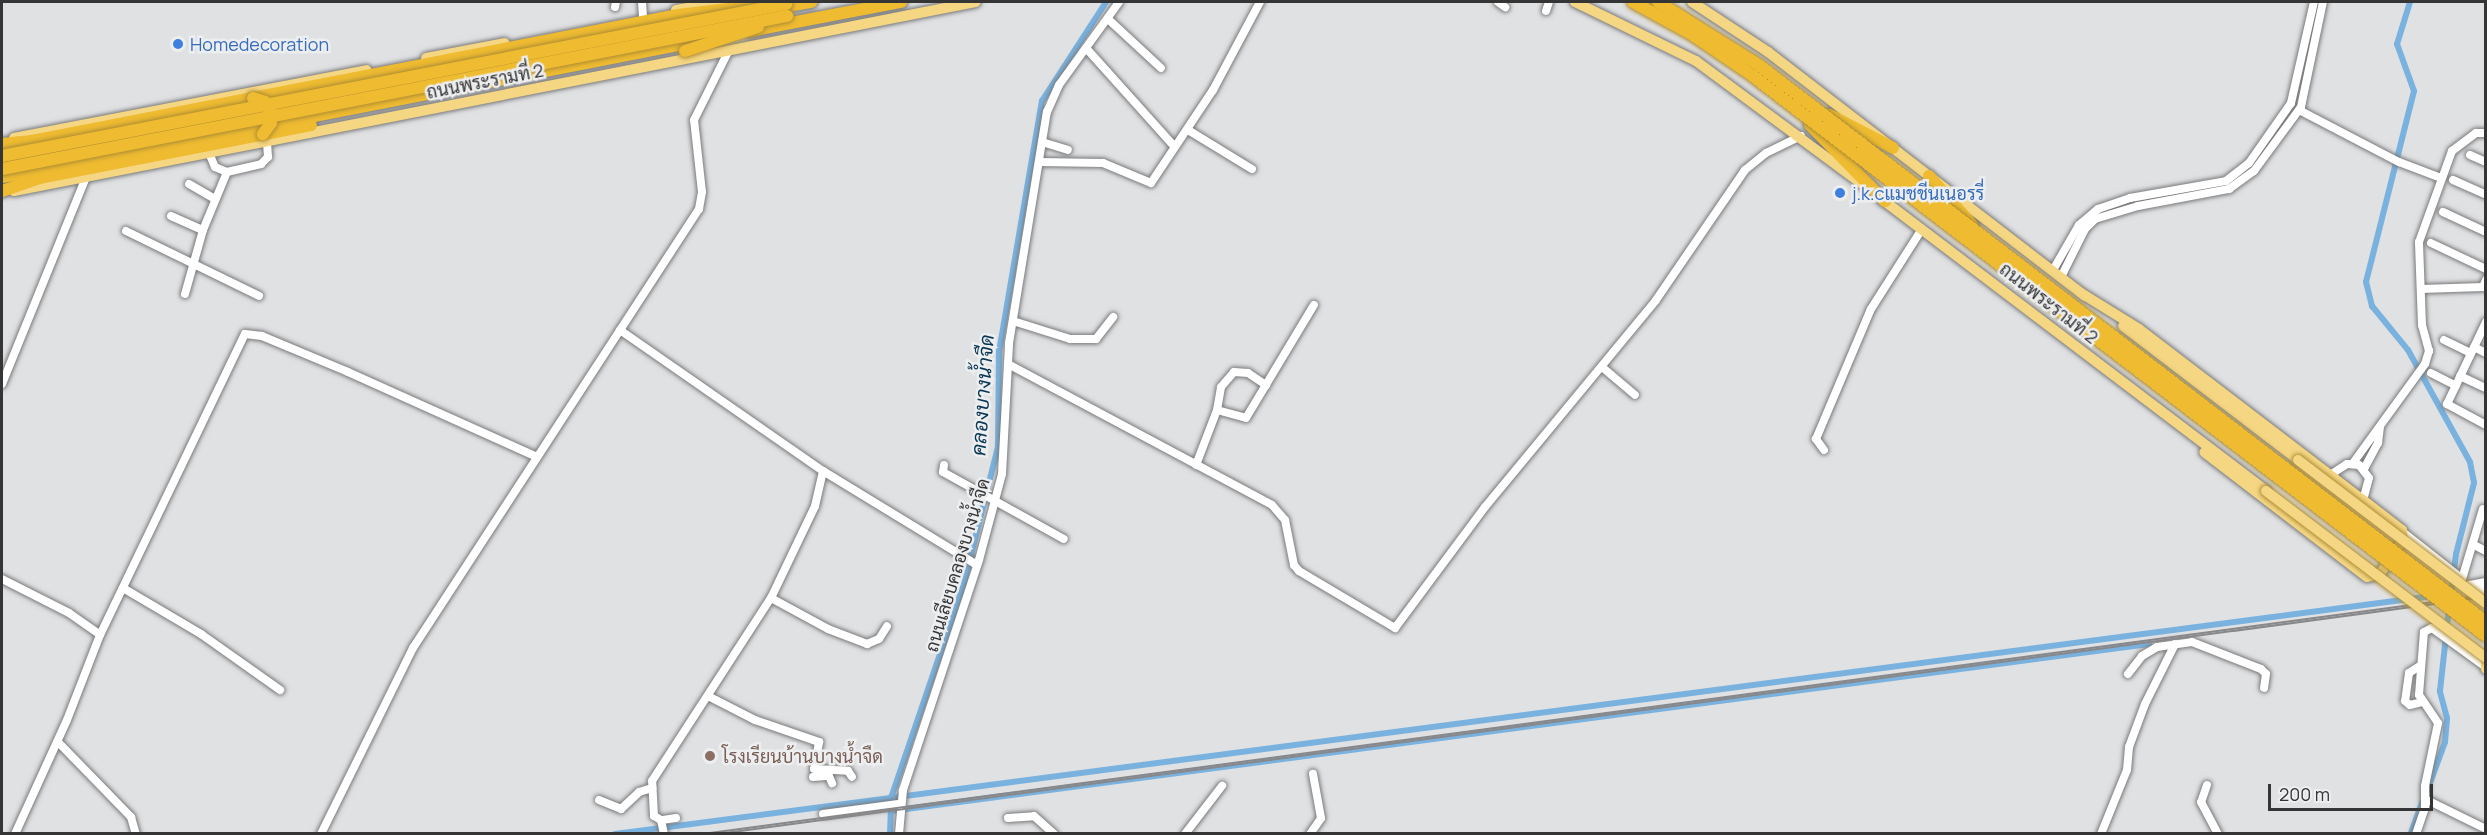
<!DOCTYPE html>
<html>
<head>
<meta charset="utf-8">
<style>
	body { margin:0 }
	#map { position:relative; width:2487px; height:835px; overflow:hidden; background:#e0e1e3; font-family:Manrope,Sarabun,sans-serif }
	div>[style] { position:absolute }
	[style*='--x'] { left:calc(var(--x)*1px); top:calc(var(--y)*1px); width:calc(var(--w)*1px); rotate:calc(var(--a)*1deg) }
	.canal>* { height:6px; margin:-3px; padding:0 3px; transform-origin:3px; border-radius:3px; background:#79b2df }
	.roads { filter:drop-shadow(0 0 2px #797a7b) drop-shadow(0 0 2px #797a7b) }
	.minor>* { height:8px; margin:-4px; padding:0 4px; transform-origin:4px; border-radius:4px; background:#fff }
	.major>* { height:10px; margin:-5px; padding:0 5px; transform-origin:5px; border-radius:5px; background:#f5d683 }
	.highway>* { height:12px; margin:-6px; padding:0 6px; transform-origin:6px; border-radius:6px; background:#eebb31 }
	.rail>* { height:4px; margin-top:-2px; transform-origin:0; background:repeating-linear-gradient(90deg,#edeef0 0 4.5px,#88888a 0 9px); box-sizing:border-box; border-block:2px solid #88888a }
	.bridges { filter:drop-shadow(0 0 2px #ad8c33) drop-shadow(0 0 2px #ad8c33) }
	.major-bridge>* { height:10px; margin:-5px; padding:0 5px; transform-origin:5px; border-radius:5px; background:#f5d683 }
	.highway-bridge>* { height:12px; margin:-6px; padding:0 6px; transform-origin:6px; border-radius:6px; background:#eebb31 }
	.dots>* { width:16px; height:16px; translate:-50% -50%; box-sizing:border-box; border:3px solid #edeef0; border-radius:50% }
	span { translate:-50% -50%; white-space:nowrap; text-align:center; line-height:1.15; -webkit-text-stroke:5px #edeef0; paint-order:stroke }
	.shop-label { font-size:18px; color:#366cbe }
	.left { translate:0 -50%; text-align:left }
	.street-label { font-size:18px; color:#353536 }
	.education-label { font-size:18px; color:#785e54 }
	.water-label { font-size:20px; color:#073654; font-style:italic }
	.frame { position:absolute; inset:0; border:3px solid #353536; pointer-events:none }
	.scale { position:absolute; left:2268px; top:784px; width:165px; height:27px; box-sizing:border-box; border:3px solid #353536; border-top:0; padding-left:8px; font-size:18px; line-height:21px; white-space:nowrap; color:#353536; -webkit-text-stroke:4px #edeef0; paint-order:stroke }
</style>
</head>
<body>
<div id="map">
	<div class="canal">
		<div style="--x:2410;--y:2;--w:44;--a:107.2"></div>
		<div style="--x:2397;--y:44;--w:50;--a:70.1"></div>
		<div style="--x:2414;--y:91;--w:197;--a:104.1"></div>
		<div style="--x:2366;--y:282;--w:25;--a:76"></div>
		<div style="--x:2372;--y:306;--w:57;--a:50.7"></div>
		<div style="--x:2408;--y:350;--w:128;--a:61"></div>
		<div style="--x:2470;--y:462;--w:21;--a:79"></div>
		<div style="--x:2474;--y:483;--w:73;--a:104.2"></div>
		<div style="--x:2456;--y:554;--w:41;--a:97"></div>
		<div style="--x:2427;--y:791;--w:52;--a:-69.8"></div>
		<div style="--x:2445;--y:742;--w:24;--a:-85"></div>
		<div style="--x:2447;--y:718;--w:28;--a:-105"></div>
		<div style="--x:2440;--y:691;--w:83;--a:-83.8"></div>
		<div style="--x:891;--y:798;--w:227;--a:-71.2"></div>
		<div style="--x:964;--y:583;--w:140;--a:-76"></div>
		<div style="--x:998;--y:447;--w:95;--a:-89.4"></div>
		<div style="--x:999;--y:352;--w:255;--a:-80.3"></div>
		<div style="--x:1042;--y:101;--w:118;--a:-57.1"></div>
		<div style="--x:891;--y:811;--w:1269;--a:-7.56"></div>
		<div style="--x:2411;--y:833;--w:35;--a:-70"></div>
		<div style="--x:615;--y:834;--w:1833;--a:-7.46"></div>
		<div style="--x:890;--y:834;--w:26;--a:-88"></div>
	</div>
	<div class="roads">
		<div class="minor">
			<div style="--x:642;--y:2;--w:14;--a:86"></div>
			<div style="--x:1498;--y:2;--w:9;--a:36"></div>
			<div style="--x:615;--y:7;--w:5;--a:-79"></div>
			<div style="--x:1546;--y:11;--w:9;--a:-72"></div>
			<div style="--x:1108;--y:19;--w:72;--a:42.8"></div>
			<div style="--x:1086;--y:48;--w:129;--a:48.1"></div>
			<div style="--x:2299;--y:110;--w:113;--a:27.5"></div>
			<div style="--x:2399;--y:162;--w:45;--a:20.9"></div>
			<div style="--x:1188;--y:130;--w:75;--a:31.4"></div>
			<div style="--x:1042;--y:142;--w:27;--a:17"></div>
			<div style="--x:209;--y:153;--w:15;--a:67"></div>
			<div style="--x:215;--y:167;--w:13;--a:23"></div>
			<div style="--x:227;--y:172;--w:35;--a:-13"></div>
			<div style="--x:261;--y:164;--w:10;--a:-45"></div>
			<div style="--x:268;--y:157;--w:15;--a:-94"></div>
			<div style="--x:2470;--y:155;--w:17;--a:24"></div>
			<div style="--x:1039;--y:162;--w:64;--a:0.9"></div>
			<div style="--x:1103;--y:163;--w:52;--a:22.6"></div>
			<div style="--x:1151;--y:183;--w:112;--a:-56.3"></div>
			<div style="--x:1213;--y:90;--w:100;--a:-61.9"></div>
			<div style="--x:2453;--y:180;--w:36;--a:24"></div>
			<div style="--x:189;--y:184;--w:30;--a:30"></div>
			<div style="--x:2443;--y:212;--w:47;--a:24.9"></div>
			<div style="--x:171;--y:216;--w:35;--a:24"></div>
			<div style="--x:126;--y:231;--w:148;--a:26"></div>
			<div style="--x:2431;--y:243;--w:61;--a:25.3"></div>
			<div style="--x:2053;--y:270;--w:52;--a:-60"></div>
			<div style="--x:2079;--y:225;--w:25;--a:-40"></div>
			<div style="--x:2098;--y:209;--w:34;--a:-19"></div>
			<div style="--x:2130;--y:198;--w:97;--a:-10"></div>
			<div style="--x:2226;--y:181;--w:29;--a:-38"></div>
			<div style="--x:2249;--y:163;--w:73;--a:-55"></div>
			<div style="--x:2291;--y:103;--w:104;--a:-77.2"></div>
			<div style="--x:2061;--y:277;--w:54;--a:-63.4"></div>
			<div style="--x:2085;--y:229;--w:14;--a:-45"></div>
			<div style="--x:2095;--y:219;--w:45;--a:-16.8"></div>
			<div style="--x:2138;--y:206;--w:93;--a:-10.6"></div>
			<div style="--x:2229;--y:189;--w:31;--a:-36"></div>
			<div style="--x:2254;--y:171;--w:79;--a:-53.7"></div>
			<div style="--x:2301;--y:107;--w:107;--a:-78.2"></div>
			<div style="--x:2421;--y:289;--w:62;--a:-1.8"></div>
			<div style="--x:2483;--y:287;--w:8;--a:-67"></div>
			<div style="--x:185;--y:294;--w:66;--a:-74.3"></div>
			<div style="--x:203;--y:230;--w:63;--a:-67.5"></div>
			<div style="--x:1013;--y:321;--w:60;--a:17.5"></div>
			<div style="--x:1070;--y:339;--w:26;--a:0"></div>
			<div style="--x:1096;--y:339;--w:28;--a:-52"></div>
			<div style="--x:2486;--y:322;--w:91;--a:115.4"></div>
			<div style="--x:2447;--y:404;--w:44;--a:28.3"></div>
			<div style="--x:620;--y:330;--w:247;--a:34.8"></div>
			<div style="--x:823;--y:471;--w:180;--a:31.4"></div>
			<div style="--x:2444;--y:340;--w:30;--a:26"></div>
			<div style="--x:2474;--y:347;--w:13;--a:27"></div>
			<div style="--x:1008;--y:364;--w:299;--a:28.1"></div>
			<div style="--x:1272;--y:505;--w:20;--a:49"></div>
			<div style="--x:1285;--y:520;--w:46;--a:78.7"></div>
			<div style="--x:1294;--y:565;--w:8;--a:50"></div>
			<div style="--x:1299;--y:571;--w:112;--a:30.7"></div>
			<div style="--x:1395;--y:628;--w:151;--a:-53.4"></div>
			<div style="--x:1485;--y:507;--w:268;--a:-50.4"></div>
			<div style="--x:1656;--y:300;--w:158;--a:-55.6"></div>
			<div style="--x:1745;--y:170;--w:27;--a:-39"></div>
			<div style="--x:1766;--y:153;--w:39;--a:-26"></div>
			<div style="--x:1602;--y:367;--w:43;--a:40.3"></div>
			<div style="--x:2431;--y:373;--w:28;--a:27"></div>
			<div style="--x:2460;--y:376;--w:29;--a:25"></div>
			<div style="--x:2;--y:384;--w:223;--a:-67.9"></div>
			<div style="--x:1217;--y:410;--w:23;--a:-80"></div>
			<div style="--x:1221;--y:387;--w:20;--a:-49"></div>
			<div style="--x:1234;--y:372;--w:14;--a:4"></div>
			<div style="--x:1248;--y:373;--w:22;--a:34"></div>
			<div style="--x:1824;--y:450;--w:14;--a:-126"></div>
			<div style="--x:1816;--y:439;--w:141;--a:-67.1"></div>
			<div style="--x:1871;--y:309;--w:95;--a:-57.5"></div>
			<div style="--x:2353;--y:463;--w:122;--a:-54"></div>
			<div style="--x:2425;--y:364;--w:14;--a:-73"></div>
			<div style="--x:2429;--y:351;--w:27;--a:-105"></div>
			<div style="--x:2422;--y:325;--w:83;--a:-92.1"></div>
			<div style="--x:2419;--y:242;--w:97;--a:-70.1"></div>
			<div style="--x:2452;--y:151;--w:30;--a:-37"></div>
			<div style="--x:2476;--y:133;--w:10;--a:0"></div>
			<div style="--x:944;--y:465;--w:7;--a:98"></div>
			<div style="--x:943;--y:472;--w:138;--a:29"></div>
			<div style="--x:1196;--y:465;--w:59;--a:-69.1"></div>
			<div style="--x:1217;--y:410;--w:30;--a:15"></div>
			<div style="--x:1246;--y:418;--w:132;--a:-59"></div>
			<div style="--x:2364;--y:469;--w:30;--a:-62"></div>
			<div style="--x:2378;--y:443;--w:16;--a:-83"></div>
			<div style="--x:2330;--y:475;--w:20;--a:-33"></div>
			<div style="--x:2347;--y:464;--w:12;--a:5"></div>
			<div style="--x:2359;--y:465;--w:16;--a:52"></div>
			<div style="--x:2369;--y:478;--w:23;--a:105"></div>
			<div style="--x:2404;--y:533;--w:71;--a:38.2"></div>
			<div style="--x:2474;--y:545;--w:13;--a:27"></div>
			<div style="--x:2;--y:579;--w:75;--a:26.9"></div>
			<div style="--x:69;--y:613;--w:38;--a:35"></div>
			<div style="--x:2462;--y:579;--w:73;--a:-73.3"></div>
			<div style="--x:2470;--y:585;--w:17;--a:21"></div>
			<div style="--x:2470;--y:585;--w:16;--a:-11"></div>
			<div style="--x:123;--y:588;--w:91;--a:30.5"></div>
			<div style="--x:201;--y:634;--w:97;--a:35.3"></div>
			<div style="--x:771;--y:598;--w:65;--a:28.5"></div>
			<div style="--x:828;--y:629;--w:42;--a:21"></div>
			<div style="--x:867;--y:644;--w:13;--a:-23"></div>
			<div style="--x:879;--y:639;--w:15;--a:-58"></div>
			<div style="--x:2420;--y:666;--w:13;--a:148"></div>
			<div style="--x:2409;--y:673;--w:28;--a:98"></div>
			<div style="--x:2405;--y:701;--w:6;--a:39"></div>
			<div style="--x:2410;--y:705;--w:12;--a:-14"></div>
			<div style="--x:2128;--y:674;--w:23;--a:-52"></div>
			<div style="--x:2142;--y:656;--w:17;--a:-31"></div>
			<div style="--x:2157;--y:647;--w:35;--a:-8"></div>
			<div style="--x:2192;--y:642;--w:74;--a:21.4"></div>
			<div style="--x:2261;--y:669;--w:7;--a:45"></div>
			<div style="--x:2266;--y:674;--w:14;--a:98"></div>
			<div style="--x:708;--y:696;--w:53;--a:27.1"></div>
			<div style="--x:755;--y:720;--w:68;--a:19"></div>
			<div style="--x:819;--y:742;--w:27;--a:100"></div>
			<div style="--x:814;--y:769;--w:34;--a:3"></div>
			<div style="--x:848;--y:771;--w:7;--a:56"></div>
			<div style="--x:58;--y:742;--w:105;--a:45.8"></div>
			<div style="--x:131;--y:817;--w:18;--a:74"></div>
			<div style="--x:813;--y:777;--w:16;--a:-4"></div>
			<div style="--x:829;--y:776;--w:8;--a:67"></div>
			<div style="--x:2207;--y:785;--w:18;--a:109"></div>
			<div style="--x:2201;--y:802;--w:36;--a:62"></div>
			<div style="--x:2425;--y:799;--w:68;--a:26.2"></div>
			<div style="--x:599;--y:800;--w:24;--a:22"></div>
			<div style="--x:621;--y:809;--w:25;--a:-43"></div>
			<div style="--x:639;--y:792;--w:14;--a:-17"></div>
			<div style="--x:823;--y:814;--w:76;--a:-7.6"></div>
			<div style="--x:676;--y:818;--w:15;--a:172"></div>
			<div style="--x:661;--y:820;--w:8;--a:-150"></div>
			<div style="--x:654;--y:816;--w:35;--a:-93"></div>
			<div style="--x:652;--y:781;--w:218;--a:-57"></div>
			<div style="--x:771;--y:598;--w:102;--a:-64.4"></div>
			<div style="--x:815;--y:506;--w:36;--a:-77"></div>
			<div style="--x:1008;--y:818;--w:26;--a:-4"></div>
			<div style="--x:1034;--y:816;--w:27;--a:42"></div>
			<div style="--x:661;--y:820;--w:14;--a:78"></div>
			<div style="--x:15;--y:834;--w:125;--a:-65.5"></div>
			<div style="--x:67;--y:720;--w:91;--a:-68.8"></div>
			<div style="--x:100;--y:635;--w:334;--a:-64.3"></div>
			<div style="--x:245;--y:334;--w:17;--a:7"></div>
			<div style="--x:262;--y:336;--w:93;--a:22.7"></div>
			<div style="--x:348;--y:372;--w:207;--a:24.2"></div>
			<div style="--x:321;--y:834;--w:208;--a:-63.7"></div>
			<div style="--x:413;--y:648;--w:524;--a:-56.92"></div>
			<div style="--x:699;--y:209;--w:17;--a:-80"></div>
			<div style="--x:702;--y:192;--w:72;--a:-96.3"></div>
			<div style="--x:694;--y:120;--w:76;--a:-63.4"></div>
			<div style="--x:899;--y:834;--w:44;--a:-84.8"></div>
			<div style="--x:903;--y:790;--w:242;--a:-71.7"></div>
			<div style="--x:979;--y:560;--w:89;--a:-75"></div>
			<div style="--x:1002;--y:474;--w:131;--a:-86.9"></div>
			<div style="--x:1009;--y:343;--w:234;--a:-80.7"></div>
			<div style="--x:1047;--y:112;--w:30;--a:-66"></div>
			<div style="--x:1059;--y:85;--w:102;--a:-54.1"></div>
			<div style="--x:1185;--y:834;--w:61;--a:-52.4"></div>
			<div style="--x:1310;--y:834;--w:19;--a:-55"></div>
			<div style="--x:1321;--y:818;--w:45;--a:-100.3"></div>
			<div style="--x:2101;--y:834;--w:69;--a:-67.9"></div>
			<div style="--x:2127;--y:770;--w:23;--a:-85"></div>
			<div style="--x:2129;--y:747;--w:46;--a:-69.6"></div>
			<div style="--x:2145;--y:704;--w:67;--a:-63.4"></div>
			<div style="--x:2416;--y:834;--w:28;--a:-71"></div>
			<div style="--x:2425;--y:808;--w:22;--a:-90"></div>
			<div style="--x:2425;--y:786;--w:64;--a:-78.3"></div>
			<div style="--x:2438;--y:723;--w:34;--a:-124"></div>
			<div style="--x:2419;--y:695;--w:63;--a:-85.5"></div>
			<div style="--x:2424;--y:632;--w:9;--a:-27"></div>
			<div style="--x:2432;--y:628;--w:63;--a:36"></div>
		</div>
		<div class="major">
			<div style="--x:1575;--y:2;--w:135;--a:26"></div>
			<div style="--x:1696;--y:61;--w:207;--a:36.5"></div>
			<div style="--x:1692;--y:2;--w:91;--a:33.3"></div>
			<div style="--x:1768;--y:52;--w:400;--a:37.6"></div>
			<div style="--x:676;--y:10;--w:47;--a:-9.9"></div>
			<div style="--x:426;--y:58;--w:80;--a:-10.8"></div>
			<div style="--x:14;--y:138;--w:359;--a:-10.9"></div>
			<div style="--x:14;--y:191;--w:980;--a:-11.12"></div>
			<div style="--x:1879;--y:197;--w:486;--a:37.2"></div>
			<div style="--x:2081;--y:293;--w:68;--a:31.8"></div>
			<div style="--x:2139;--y:329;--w:282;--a:37.4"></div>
			<div style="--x:2363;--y:500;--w:49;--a:37.6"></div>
			<div style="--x:2402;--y:530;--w:10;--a:84"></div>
			<div style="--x:2403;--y:540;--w:41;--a:124.1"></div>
			<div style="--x:2380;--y:574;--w:13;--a:167"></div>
			<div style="--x:2367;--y:577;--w:205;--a:-142.5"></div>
			<div style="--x:2123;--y:326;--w:220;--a:37.4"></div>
			<div style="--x:2486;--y:659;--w:10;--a:90"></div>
		</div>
		<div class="highway">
			<div style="--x:777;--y:8;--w:35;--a:-10"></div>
			<div style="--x:749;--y:31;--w:155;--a:-10.8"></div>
			<div style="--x:1830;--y:115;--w:71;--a:27.6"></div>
			<div style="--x:1810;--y:125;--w:107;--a:45.4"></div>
			<div style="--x:2;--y:144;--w:30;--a:-6"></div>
			<div style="--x:32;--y:141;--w:658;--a:-11.04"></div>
			<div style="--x:678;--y:15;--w:75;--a:-6.9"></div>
			<div style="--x:1929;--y:176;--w:65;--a:48.7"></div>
			<div style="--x:2;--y:177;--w:720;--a:-11.04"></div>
			<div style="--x:2;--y:191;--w:39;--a:-19"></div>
			<div style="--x:39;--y:178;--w:277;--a:-11"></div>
		</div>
	</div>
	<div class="rail">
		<div style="--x:710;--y:834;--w:1792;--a:-7.63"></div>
	</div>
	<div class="bridges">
		<div class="major-bridge">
			<div style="--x:2298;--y:460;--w:236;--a:37.3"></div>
			<div style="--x:2266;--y:491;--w:276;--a:37.2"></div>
		</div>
		<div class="highway-bridge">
			<div style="--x:1633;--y:2;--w:68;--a:28.8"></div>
			<div style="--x:1693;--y:35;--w:73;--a:34.3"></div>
			<div style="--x:1753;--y:76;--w:922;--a:37.38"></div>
			<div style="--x:1658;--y:2;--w:120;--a:32.1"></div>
			<div style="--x:1760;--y:66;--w:914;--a:37.45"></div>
			<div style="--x:685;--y:51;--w:77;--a:-18.2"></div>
			<div style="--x:253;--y:98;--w:13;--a:18"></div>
			<div style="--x:265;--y:102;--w:13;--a:61"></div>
			<div style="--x:271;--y:113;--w:10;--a:90"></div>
			<div style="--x:271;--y:123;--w:14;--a:126"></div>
			<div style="--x:2;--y:156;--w:799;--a:-10.97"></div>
			<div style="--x:2;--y:169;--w:800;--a:-11.03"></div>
		</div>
	</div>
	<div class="dots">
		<div style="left:178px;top:44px;background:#3f7fe0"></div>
		<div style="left:1840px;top:193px;background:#3f7fe0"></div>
		<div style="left:710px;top:756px;background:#8d6e63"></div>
	</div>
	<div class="shop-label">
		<span class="left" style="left:190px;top:44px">Homedecoration</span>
		<span class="left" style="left:1852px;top:193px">j.k.cแมชชีนเนอรรี่</span>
	</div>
	<div class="street-label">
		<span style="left:485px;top:81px;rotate:-11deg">ถนนพระรามที่ 2</span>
		<span style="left:2049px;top:303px;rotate:38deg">ถนนพระรามที่ 2</span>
		<span style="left:957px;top:565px;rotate:-73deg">ถนนเลียบคลองบางน้ำจืด</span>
	</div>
	<div class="education-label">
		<span class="left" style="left:722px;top:756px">โรงเรียนบ้านบางนํ้าจืด</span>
	</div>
	<div class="water-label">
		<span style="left:982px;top:395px;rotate:-86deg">คลองบางน้ำจืด</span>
	</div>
	<div class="frame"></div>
	<div class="scale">200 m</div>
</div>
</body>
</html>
